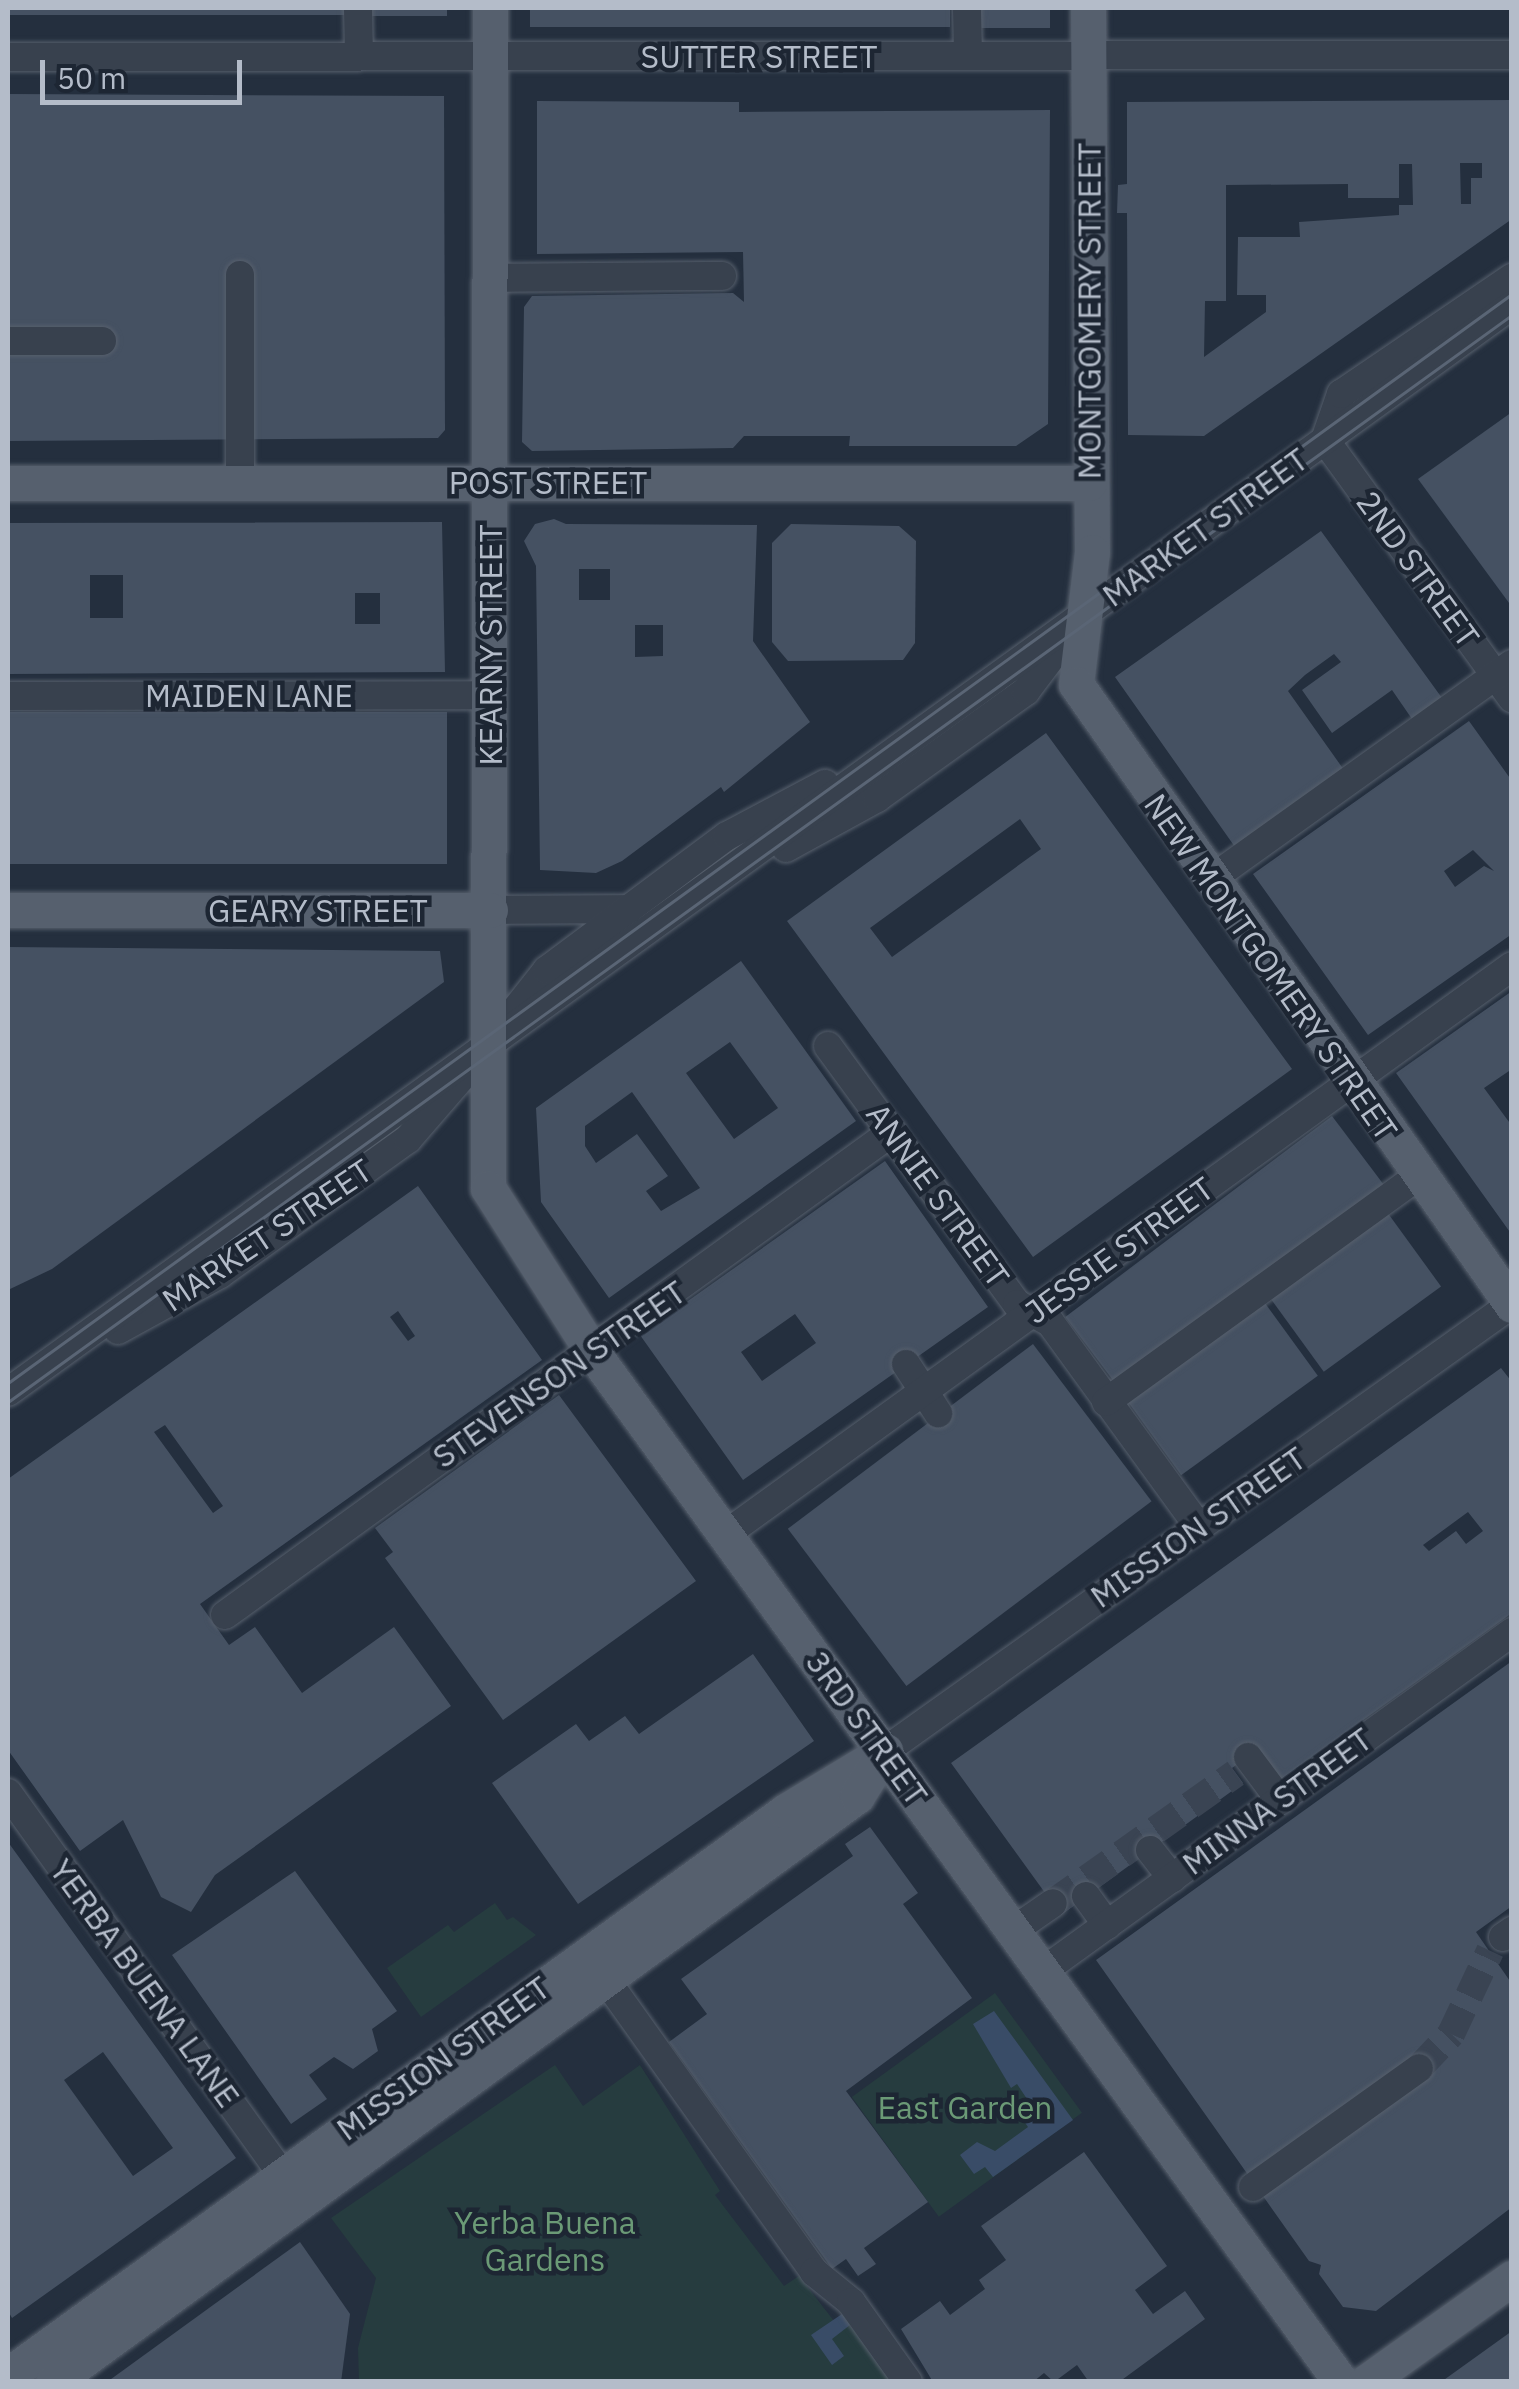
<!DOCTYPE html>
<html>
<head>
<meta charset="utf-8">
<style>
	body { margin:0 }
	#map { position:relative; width:1519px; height:2389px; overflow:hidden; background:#242f3e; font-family:"IBM Plex Sans",sans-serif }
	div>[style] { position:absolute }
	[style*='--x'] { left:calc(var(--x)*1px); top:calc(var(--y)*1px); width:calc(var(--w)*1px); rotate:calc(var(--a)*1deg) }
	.green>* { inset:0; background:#263c3f; transform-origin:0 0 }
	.water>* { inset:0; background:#394c67 }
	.building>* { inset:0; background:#455162; transform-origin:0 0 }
	.minor-tunnel>* { height:28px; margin-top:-14px; transform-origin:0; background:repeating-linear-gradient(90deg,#3a4453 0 28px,transparent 0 42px) }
	.roads { filter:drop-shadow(0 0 2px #565f6c) drop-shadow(0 0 2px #565f6c) }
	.minor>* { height:28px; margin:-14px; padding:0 14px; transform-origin:14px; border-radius:14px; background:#38414e }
	.major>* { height:35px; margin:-17.5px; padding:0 17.5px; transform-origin:17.5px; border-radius:17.5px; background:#56606e }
	.tram>* { height:2.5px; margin:-1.25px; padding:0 1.25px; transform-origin:1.25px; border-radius:1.25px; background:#5a6575 }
	span { translate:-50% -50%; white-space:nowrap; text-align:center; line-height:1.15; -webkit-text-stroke:9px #1d2633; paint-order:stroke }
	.street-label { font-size:32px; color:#b4bcc9 }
	.park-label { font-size:32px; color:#6b9a76 }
	.frame { position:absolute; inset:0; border:10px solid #b4bcc9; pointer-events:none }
	.scale { position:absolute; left:40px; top:60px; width:202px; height:45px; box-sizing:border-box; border:5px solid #b4bcc9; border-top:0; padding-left:12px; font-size:30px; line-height:35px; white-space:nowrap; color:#b4bcc9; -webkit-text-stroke:8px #1d2633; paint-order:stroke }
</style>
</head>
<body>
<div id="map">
	<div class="green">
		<div style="clip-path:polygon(495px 1903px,507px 1920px,513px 1917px,536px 1935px,421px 2017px,387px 1968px,448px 1925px,454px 1932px)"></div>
		<div style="left:995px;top:1993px;width:148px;height:177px;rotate:54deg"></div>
		<div style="clip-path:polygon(555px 2065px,583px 2106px,640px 2065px,720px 2191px,715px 2195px,784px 2286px,799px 2276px,834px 2321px,847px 2311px,892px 2381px,359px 2381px,358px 2348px,376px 2278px,331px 2218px)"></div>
	</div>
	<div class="water">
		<div style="clip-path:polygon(994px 2011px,1073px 2120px,993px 2177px,985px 2167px,974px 2174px,960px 2155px,977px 2142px,995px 2151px,1028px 2127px,1019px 2114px,1031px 2105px,1017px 2084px,1011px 2088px,973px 2024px)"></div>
		<div style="clip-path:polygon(842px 2314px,850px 2325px,832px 2339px,844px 2356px,832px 2365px,811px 2335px)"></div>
	</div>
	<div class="building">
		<div style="left:8px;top:8px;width:338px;height:7px"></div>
		<div style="left:368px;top:8px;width:79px;height:8px"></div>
		<div style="left:530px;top:8px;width:420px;height:19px"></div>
		<div style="left:981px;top:8px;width:69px;height:20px"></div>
		<div style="clip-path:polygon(8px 94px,444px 96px,445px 430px,438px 438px,8px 441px)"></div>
		<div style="clip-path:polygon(evenodd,1512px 100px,1512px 219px,1204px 436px,1128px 435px,1127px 213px,1117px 213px,1118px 185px,1127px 184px,1127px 102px,1512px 100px,1460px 163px,1482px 163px,1482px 178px,1471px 178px,1471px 204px,1461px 204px,1460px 163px,1512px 100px,1399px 164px,1412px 164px,1413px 205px,1399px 205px,1399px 215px,1299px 222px,1300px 237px,1238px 237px,1237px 295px,1266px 295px,1266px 312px,1204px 357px,1205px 301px,1226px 301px,1226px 185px,1348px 184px,1348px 198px,1399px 198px,1399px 164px)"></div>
		<div style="clip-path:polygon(537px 101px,739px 102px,739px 112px,1050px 110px,1048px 424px,1016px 446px,849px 446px,850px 436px,744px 436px,733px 448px,532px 451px,522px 442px,524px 307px,532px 296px,733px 293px,744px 302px,743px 252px,537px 254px)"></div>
		<div style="clip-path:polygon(1512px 412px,1512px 607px,1418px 479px)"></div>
		<div style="clip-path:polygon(evenodd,554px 519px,566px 524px,757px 525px,753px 641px,810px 722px,724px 792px,721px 787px,622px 861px,596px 873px,540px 870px,536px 566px,524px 541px,535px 524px,554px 519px,579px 569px,610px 569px,610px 600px,579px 600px,579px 569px,554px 519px,635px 625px,663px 625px,663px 656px,635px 657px,635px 625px)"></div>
		<div style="clip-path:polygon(evenodd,442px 522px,445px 672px,8px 674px,8px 523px,442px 522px,90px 575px,123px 575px,123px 618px,90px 618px,90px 575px,442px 522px,355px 593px,380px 593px,380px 624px,355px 624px,355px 593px)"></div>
		<div style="clip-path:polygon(791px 524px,899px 526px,916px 541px,915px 643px,903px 660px,788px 661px,772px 642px,772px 543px)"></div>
		<div style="clip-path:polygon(1321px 531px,1442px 698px,1412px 719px,1392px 690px,1332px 733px,1302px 690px,1341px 662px,1334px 654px,1305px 675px,1288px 691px,1344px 770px,1235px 847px,1115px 677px)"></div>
		<div style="left:447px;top:712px;width:152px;height:439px;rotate:90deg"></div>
		<div style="clip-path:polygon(evenodd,1469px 721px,1512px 781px,1512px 934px,1368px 1035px,1253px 874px,1469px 721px,1473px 850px,1494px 871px,1484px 866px,1455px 887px,1444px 871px,1473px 850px)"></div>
		<div style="clip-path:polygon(evenodd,1046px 733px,1292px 1069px,1033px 1257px,787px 921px,1046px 733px,1020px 819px,1041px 849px,892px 957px,870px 928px,1020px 819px)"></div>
		<div style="clip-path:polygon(8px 947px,440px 951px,444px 982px,52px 1269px,8px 1290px)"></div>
		<div style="clip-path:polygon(evenodd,741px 961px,856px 1121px,609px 1298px,541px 1202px,536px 1108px,741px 961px,730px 1042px,778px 1108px,734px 1139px,686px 1073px,730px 1042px,741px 961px,632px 1092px,700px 1188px,661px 1211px,646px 1191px,668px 1176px,637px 1134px,596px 1163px,585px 1146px,585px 1126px,632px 1092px)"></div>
		<div style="clip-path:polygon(1512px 991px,1512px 1069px,1484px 1088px,1512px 1126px,1512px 1235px,1396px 1073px)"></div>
		<div style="left:1332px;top:1116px;width:87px;height:334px;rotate:53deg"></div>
		<div style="clip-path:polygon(evenodd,885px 1161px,988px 1307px,743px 1480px,640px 1335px,885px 1161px,795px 1314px,816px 1343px,762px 1381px,741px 1352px,795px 1314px)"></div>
		<div style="clip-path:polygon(evenodd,418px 1186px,542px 1360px,200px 1604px,229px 1645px,255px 1627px,302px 1693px,394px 1627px,451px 1706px,215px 1875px,191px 1912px,161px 1897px,123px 1820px,80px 1851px,8px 1750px,8px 1479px,418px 1186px,398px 1311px,415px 1336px,408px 1341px,390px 1317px,398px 1311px,418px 1186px,165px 1425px,223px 1506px,213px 1513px,154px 1432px,165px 1425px)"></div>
		<div style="left:1387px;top:1212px;width:92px;height:145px;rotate:54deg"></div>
		<div style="left:1262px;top:1299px;width:95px;height:169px;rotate:54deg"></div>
		<div style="left:1033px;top:1344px;width:197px;height:307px;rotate:53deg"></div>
		<div style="clip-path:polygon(evenodd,1501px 1368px,1512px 1382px,1512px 1613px,1280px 1780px,1258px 1749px,1232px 1768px,1243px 1783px,1061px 1915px,951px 1763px,1501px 1368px,1468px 1512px,1483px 1531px,1466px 1544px,1456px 1531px,1429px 1551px,1423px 1545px,1468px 1512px)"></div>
		<div style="clip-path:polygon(559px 1395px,696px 1581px,503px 1720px,385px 1558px,393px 1552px,375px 1528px)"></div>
		<div style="clip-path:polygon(753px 1654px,814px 1741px,578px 1904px,492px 1783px,576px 1724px,589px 1741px,625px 1716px,639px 1734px)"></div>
		<div style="clip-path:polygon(1512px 1661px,1512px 1906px,1476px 1932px,1512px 1984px,1512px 2207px,1376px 2311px,1343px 2307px,1319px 2274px,1321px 2265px,1309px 2261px,1096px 1960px)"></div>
		<div style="clip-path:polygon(870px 1827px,918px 1893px,903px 1904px,972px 1998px,846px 2091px,928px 2202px,864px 2248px,876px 2264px,858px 2276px,846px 2259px,832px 2269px,669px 2042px,707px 2014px,681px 1979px,853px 1856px,845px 1844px)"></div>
		<div style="clip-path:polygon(evenodd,8px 1842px,236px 2158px,12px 2318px,8px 2311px,8px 1842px,103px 2052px,173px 2148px,133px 2176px,64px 2080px,103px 2052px)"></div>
		<div style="clip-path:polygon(295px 1871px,397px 2011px,372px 2029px,378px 2051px,353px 2069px,334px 2057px,309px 2075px,327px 2099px,291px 2124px,172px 1955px)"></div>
		<div style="clip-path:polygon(1084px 2152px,1167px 2266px,1135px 2290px,1153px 2314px,1185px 2291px,1205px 2319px,1119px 2382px,1089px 2382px,1077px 2365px,1054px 2382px,1044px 2373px,1033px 2382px,933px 2382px,901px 2329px,940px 2301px,950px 2315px,985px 2289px,979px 2280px,1006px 2260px,981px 2226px)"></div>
		<div style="clip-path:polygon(300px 2242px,350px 2314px,341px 2382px,107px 2382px)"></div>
		<div style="clip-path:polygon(1512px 2331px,1512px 2382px,1441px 2382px)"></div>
	</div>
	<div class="minor-tunnel">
		<div style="--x:1053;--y:1903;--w:224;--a:-35.4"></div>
		<div style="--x:1419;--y:2068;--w:47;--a:-46.7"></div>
		<div style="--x:1451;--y:2034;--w:92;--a:-64.8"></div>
	</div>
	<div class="roads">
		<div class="minor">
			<div style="--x:358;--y:8;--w:48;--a:88.8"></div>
			<div style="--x:967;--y:8;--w:47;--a:88.8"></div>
			<div style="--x:8;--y:57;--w:1504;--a:-0.08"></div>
			<div style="--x:490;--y:278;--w:232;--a:-0.5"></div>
			<div style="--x:8;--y:341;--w:94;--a:0"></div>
			<div style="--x:1325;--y:440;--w:319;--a:54.1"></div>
			<div style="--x:1325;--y:440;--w:49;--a:-70.8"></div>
			<div style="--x:1341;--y:394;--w:207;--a:-34.2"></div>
			<div style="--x:240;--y:482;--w:207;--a:-90"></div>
			<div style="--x:8;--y:696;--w:482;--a:-0.1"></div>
			<div style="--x:786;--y:848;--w:104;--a:-28.8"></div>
			<div style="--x:877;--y:798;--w:183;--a:-35.7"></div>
			<div style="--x:1026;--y:691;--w:65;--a:-53.1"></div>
			<div style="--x:1210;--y:880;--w:371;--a:-35.6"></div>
			<div style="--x:490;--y:910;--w:139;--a:-0.4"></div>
			<div style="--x:509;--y:1018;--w:61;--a:-51.6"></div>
			<div style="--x:547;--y:970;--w:224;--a:-36.7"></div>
			<div style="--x:727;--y:836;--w:111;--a:-28"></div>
			<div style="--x:828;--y:1046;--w:320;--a:53.8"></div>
			<div style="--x:1017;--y:1304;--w:38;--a:29"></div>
			<div style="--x:1050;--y:1322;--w:253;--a:54"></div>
			<div style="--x:118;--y:1330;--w:116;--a:-28.8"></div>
			<div style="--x:220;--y:1274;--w:231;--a:-35.7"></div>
			<div style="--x:408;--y:1139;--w:79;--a:-49.1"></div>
			<div style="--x:906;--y:1364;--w:59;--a:56.9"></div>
			<div style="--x:8;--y:1392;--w:1856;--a:-35.86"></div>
			<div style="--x:1106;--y:1402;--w:385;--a:-35.9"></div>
			<div style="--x:726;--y:1534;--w:970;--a:-35.85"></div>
			<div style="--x:225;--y:1615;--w:824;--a:-35.91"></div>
			<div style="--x:885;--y:1751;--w:770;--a:-35.49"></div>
			<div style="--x:1248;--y:1757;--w:54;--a:53.3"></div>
			<div style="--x:8;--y:1793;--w:469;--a:54.3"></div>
			<div style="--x:1150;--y:1850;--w:36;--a:52"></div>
			<div style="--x:1086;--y:1896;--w:36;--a:54"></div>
			<div style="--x:1014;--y:1930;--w:47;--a:-34.7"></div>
			<div style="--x:1503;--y:1937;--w:11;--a:-34"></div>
			<div style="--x:1043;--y:1971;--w:579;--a:-35.86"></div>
			<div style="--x:606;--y:1980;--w:359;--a:54.5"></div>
			<div style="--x:814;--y:2272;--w:48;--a:39"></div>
			<div style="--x:851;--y:2302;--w:98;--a:54.5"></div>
			<div style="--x:1253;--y:2187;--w:204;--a:-35.6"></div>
		</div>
		<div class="major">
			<div style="--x:490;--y:8;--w:1180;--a:90.1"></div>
			<div style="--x:488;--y:1188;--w:196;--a:57.5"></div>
			<div style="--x:593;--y:1353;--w:1272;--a:53.99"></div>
			<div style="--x:1088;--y:8;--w:544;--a:89.58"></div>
			<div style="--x:1092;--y:552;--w:133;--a:96.9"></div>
			<div style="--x:1076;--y:684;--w:759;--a:54.93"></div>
			<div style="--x:8;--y:483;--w:1081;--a:0"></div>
			<div style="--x:8;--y:910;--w:482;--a:0"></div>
			<div style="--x:8;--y:2375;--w:961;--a:-35.94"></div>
			<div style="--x:786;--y:1811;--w:116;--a:-31.2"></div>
			<div style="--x:53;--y:2382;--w:995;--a:-36.09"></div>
			<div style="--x:857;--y:1796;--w:53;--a:-58.1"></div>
			<div style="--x:1366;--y:2382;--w:179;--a:-35.5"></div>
		</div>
	</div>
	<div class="tram">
		<div style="--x:8;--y:1383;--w:1857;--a:-35.91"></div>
		<div style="--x:8;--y:1402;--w:1856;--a:-35.86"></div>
	</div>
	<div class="street-label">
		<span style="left:759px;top:56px">SUTTER STREET</span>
		<span style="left:1089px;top:311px;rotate:-90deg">MONTGOMERY STREET</span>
		<span style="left:548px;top:482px">POST STREET</span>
		<span style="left:1205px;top:527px;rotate:-36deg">MARKET STREET</span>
		<span style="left:1418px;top:569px;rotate:54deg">2ND STREET</span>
		<span style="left:490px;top:645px;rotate:-90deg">KEARNY STREET</span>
		<span style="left:249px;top:695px">MAIDEN LANE</span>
		<span style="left:318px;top:910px">GEARY STREET</span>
		<span style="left:1271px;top:967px;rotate:55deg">NEW MONTGOMERY STREET</span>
		<span style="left:938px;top:1195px;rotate:54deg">ANNIE STREET</span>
		<span style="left:267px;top:1235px;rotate:-34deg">MARKET STREET</span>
		<span style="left:1119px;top:1250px;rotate:-36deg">JESSIE STREET</span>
		<span style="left:559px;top:1374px;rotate:-35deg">STEVENSON STREET</span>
		<span style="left:1198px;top:1527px;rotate:-35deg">MISSION STREET</span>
		<span style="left:867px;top:1728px;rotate:54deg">3RD STREET</span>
		<span style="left:1277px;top:1801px;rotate:-36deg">MINNA STREET</span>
		<span style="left:145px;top:1983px;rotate:54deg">YERBA BUENA LANE</span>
		<span style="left:443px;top:2058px;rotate:-36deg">MISSION STREET</span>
	</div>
	<div class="park-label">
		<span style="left:965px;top:2107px">East Garden</span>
		<span style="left:545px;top:2241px">Yerba Buena<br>Gardens</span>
	</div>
	<div class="frame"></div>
	<div class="scale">50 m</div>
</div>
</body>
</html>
